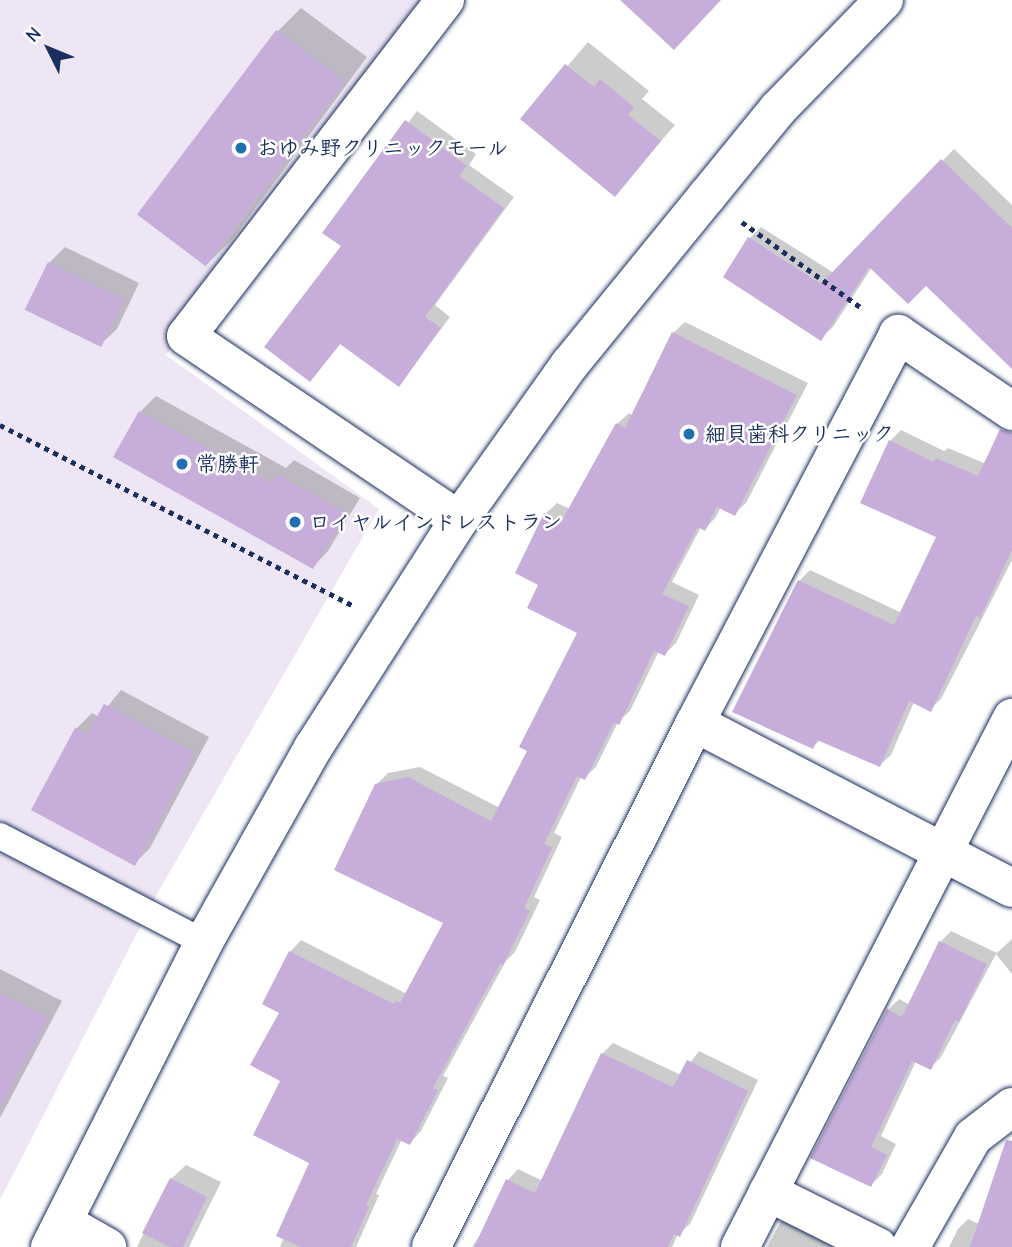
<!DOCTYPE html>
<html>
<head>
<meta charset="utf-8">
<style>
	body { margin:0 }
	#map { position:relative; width:1012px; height:1247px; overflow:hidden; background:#fff; font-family:"Comic Neue","Klee One",sans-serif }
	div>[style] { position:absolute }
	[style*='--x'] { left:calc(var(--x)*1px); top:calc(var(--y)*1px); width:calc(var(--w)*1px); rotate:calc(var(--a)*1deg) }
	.built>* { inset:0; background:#eee6f4 }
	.shadow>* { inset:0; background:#0003 }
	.building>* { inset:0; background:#c7adda; transform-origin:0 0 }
	.path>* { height:4.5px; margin-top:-2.25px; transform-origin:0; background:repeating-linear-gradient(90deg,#1b2f5e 0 5px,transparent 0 10px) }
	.roads { filter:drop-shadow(0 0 2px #1b2f5e) drop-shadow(0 0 2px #1b2f5e) }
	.service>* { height:26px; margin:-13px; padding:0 13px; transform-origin:13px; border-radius:13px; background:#fff }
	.minor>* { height:38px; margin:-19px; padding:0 19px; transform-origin:19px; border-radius:19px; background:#fff }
	.tertiary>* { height:38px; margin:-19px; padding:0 19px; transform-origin:19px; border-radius:19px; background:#fff }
	.dots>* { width:19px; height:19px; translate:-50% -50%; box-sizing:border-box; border:4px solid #fff; border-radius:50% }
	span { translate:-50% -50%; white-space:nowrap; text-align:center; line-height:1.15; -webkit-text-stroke:5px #fff; paint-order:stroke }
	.poi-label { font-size:21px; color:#1b2f5e; font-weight:700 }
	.left { translate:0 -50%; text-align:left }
	.north { position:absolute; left:14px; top:14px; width:70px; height:70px; -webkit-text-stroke:5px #fff; paint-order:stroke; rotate:313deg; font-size:19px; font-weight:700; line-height:28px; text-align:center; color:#1b2f5e }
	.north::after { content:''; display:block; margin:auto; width:24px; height:32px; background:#1b2f5e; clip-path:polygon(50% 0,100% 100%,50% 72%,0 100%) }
</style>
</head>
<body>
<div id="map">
	<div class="built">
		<div style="clip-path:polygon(0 0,425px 0,166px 355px,379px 509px,157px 894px,0 1200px)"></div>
	</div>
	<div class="shadow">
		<div style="clip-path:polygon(301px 8px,367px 57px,231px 241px,206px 265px,277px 32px)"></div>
		<div style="clip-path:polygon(588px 42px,649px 91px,642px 99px,675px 125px,615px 194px,522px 119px)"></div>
		<div style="clip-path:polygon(417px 111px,476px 154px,469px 165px,514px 197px,435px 305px,450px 317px,399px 385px,341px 343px,310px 380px,344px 246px,325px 232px)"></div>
		<div style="clip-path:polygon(954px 149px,1012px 205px,1012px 353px,926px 284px,872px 267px,833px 327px,821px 338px,750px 238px,761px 227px,834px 273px)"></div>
		<div style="clip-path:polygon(65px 247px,139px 283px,117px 329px,101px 344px,49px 263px)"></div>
		<div style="clip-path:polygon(685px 322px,808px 383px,746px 503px,734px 514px,721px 507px,716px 517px,705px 529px,701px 527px,672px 582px,699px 595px,676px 643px,665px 654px,659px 651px,630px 711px,618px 722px,596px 767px,584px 778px,581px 777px,554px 833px,562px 837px,534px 897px,540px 900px,515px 952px,506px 961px,443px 1076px,448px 1078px,421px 1131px,410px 1143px,402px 1139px,376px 1194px,379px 1195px,356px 1247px,280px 1247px,312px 1162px,282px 1080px,281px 1012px,290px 952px,301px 940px,407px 994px,446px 922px,376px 785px,388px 773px,420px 767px,500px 808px,529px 751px,580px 632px,541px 584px,545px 514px,557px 503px,570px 509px,617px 424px,629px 413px,633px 415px,673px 333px)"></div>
		<div style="clip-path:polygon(156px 396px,286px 468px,294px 460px,360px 498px,328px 551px,313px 567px,140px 412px)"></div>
		<div style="clip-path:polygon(901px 430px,944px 451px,948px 448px,986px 464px,1012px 442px,1012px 560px,941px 699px,930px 709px,914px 702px,891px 755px,880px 765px,820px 740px,813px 747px,799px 581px,810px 570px,902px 613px,939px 536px,890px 441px)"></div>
		<div style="clip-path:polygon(121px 690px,209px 737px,150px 848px,134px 864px,76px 729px,92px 713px,99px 717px)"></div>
		<div style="clip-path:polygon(951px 931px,997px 953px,1012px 939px,1012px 974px,996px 954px,941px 1057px,930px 1068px,916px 1061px,881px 1136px,896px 1144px,882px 1174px,871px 1185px,813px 1157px,888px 1010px,899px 999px,910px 1005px,940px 942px)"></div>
		<div style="clip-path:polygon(0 969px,62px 1001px,0 1118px)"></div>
		<div style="clip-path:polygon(613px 1043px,681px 1075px,699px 1051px,758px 1080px,690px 1224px,678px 1234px,672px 1247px,472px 1247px,483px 1231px,508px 1180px,518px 1169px,543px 1181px,602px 1054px)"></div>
		<div style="clip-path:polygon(1012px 1149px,1012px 1238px,1008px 1247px,949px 1247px,958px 1229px,968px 1219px,979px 1224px)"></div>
		<div style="clip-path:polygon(186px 1165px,221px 1182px,189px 1247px,137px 1247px,171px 1179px)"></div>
		<div style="clip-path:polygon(791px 1212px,837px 1236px,831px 1247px,767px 1247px,780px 1223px)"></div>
	</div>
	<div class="building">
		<div style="clip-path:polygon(620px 0,721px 0,674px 50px)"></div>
		<div style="left:276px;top:30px;width:86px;height:231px;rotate:37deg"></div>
		<div style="clip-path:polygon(565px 64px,594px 87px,600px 79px,634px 107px,628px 115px,661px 141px,615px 197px,520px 119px)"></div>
		<div style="clip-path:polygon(405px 120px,467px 166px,459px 176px,504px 208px,425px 317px,441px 328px,399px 387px,340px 344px,310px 382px,264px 347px,341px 246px,322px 233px)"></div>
		<div style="clip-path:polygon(941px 159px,1012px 228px,1012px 369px,926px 286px,908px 304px,869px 267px,821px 341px,723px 277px,748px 237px,821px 284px)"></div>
		<div style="left:48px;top:262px;width:85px;height:53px;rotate:26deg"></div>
		<div style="clip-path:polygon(672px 332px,797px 395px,735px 516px,717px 507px,705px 531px,698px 527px,662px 594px,689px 606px,665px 656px,654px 651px,619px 725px,614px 722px,585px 780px,577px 776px,544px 844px,552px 848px,524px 908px,530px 911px,503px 965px,500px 964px,433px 1088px,438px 1090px,410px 1145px,397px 1139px,366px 1205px,369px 1207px,351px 1247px,301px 1247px,276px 1236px,309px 1163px,253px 1135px,280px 1081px,250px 1065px,279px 1013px,262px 1004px,289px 951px,394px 1004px,396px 1001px,400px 1003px,443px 923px,334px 870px,375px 784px,408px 777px,491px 821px,527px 751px,519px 747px,577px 633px,527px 608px,538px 585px,515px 573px,544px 513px,561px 522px,616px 423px,625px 428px)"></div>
		<div style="clip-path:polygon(139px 411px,271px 483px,277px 474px,346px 514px,313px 569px,113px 457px)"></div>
		<div style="clip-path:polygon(1000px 429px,1012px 433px,1012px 550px,980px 618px,976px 616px,931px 712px,909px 701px,880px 767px,817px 740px,813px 749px,732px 712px,798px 580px,894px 625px,936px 537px,860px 503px,889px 440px,933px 462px,936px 458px,978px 476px)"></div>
		<div style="clip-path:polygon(104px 704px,195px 753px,135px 866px,31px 810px,75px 728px,87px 734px)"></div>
		<div style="clip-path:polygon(939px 941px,987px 964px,959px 1022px,955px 1020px,931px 1070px,912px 1061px,871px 1147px,887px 1155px,871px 1187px,810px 1158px,887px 1009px,902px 1017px)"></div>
		<div style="clip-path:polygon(0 993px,48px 1017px,0 1108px)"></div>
		<div style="clip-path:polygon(601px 1053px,673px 1087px,687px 1060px,748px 1091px,680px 1237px,674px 1234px,668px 1247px,474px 1247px,506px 1179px,535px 1193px)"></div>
		<div style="clip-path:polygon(1006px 1140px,1012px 1141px,1012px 1247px,970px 1247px)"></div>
		<div style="clip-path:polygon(170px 1178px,207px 1197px,183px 1247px,170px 1247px,142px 1233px)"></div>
	</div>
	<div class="path">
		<div style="--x:742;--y:222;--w:149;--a:35.7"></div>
		<div style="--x:0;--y:425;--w:397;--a:27.1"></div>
	</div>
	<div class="roads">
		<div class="service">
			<div style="--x:0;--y:836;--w:230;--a:27.5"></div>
		</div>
		<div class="minor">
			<div style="--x:445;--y:0;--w:424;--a:127.6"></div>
			<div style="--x:186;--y:336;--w:329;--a:34"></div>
			<div style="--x:695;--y:723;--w:357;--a:27.5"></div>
			<div style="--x:768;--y:1192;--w:123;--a:26.6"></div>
			<div style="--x:63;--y:1222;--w:51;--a:29.6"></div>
			<div style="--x:431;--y:1247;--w:587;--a:-63.26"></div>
			<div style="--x:695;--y:723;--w:439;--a:-62.4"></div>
			<div style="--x:898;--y:334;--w:138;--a:34"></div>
			<div style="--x:740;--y:1247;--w:595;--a:-62.79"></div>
			<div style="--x:910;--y:1247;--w:127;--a:-60.2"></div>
			<div style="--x:973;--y:1137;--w:49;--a:-37.6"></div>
		</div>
		<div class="tertiary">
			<div style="--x:50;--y:1247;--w:342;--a:-63.2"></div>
			<div style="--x:204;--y:942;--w:223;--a:-60.7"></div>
			<div style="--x:313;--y:748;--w:271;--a:-57.4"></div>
			<div style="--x:459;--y:520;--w:191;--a:-54.6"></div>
			<div style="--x:570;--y:364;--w:217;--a:-50.8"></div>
			<div style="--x:707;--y:196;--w:112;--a:-50.8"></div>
			<div style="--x:778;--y:109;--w:152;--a:-45.8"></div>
		</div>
	</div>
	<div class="dots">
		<div style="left:241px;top:148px;background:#1f6fb2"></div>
		<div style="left:689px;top:434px;background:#1f6fb2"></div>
		<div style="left:182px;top:464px;background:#1f6fb2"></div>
		<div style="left:295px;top:522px;background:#1f6fb2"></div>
	</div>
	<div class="poi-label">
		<span class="left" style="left:257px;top:148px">おゆみ野クリニックモール</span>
		<span class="left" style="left:705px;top:434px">細貝歯科クリニック</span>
		<span class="left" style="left:196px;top:464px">常勝軒</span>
		<span class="left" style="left:309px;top:522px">ロイヤルインドレストラン</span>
	</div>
	<div class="north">N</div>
</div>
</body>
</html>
